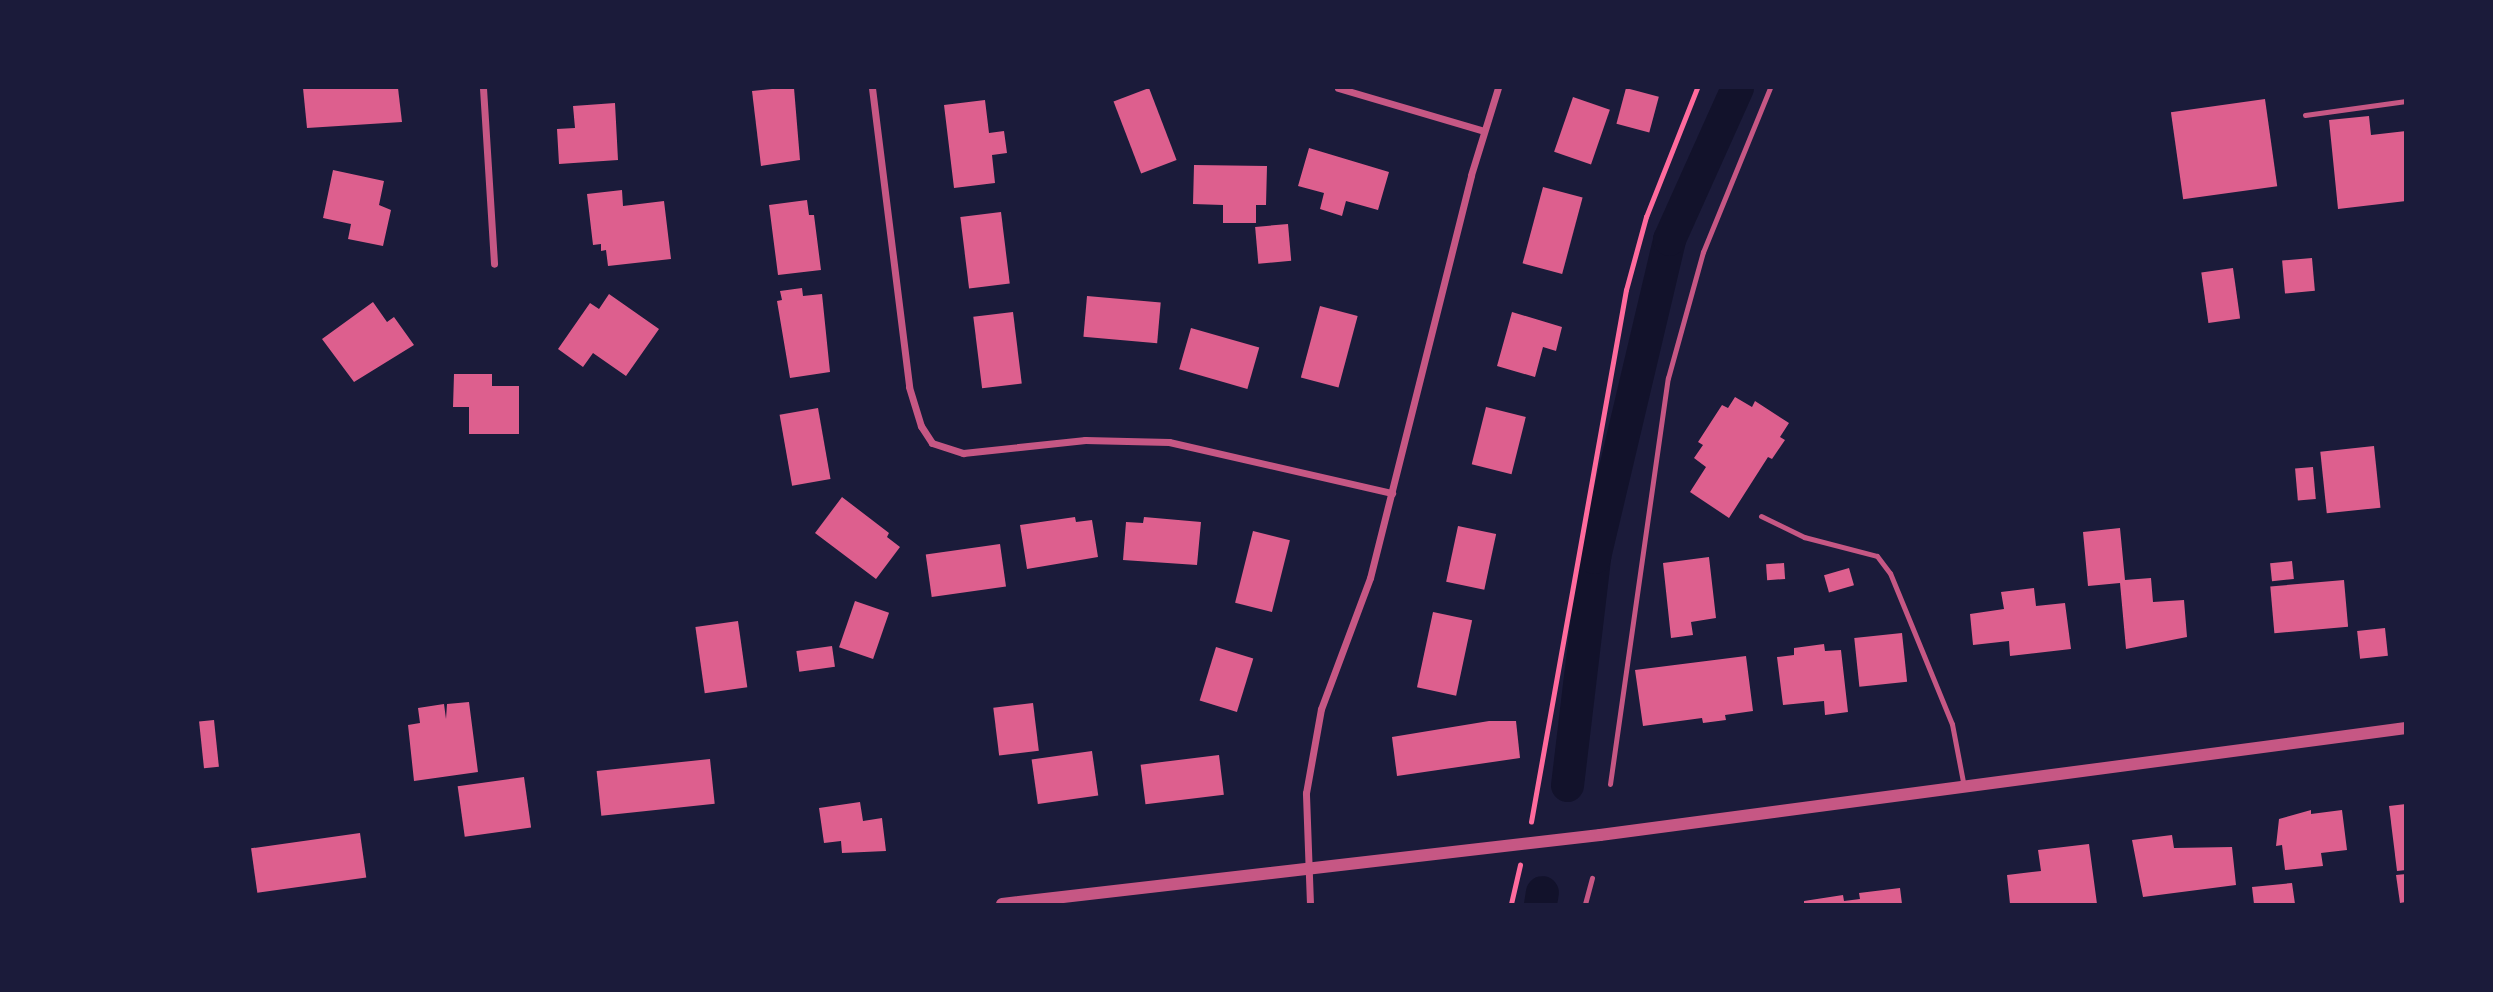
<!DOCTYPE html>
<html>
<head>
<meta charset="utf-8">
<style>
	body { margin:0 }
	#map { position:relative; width:2493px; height:992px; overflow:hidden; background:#1b1b3a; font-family:"Noto Sans",sans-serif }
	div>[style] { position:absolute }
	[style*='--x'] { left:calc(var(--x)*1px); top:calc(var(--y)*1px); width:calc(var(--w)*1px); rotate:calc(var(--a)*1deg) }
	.canal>* { height:33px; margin:-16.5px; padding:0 16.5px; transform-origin:16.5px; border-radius:16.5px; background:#12122b }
	.building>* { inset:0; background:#dd5f8e; transform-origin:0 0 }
	.path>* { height:4.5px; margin:-2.25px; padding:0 2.25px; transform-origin:2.25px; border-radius:2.25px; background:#ff6b9d }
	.service>* { height:5px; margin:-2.5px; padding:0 2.5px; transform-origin:2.5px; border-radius:2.5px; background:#c65784 }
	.minor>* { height:7px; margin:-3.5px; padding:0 3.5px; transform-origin:3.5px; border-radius:3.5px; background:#c65784 }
	.tertiary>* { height:12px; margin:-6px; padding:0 6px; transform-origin:6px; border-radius:6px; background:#c65784 }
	span { translate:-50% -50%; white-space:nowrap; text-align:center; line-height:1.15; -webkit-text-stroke:5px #1b1b3a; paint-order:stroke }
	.frame { position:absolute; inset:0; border:89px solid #1b1b3a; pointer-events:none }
</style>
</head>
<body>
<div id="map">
	<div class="canal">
		<div style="--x:1567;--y:785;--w:230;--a:-83.2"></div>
		<div style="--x:1594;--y:557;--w:327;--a:-76.7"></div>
		<div style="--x:1669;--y:239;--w:166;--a:-65.8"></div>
		<div style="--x:1540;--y:904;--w:12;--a:-81"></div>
	</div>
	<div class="building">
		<div style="clip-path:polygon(303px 88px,398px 88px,402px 122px,307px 128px)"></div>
		<div style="clip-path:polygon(782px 88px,794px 88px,800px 160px,761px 166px,752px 91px)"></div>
		<div style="left:1149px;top:88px;width:77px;height:38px;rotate:69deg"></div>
		<div style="left:1626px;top:88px;width:34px;height:37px;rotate:15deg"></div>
		<div style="left:1573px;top:97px;width:39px;height:58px;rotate:19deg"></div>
		<div style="left:2265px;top:99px;width:88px;height:95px;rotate:82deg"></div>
		<div style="clip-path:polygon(985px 100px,989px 133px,1004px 131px,1007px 153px,992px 155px,995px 183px,954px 188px,944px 105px)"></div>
		<div style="clip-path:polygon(615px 103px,618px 160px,559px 164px,557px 129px,575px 128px,573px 106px)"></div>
		<div style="clip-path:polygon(2369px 116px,2371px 135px,2406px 131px,2406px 201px,2338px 209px,2329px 120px)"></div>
		<div style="clip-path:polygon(1309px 148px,1389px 172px,1378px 210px,1346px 201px,1342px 216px,1320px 209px,1324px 193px,1298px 186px)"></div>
		<div style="clip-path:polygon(1194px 165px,1267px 166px,1266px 205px,1256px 205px,1256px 223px,1223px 223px,1223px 205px,1193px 204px)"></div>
		<div style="clip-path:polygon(333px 170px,384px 181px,379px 205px,391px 210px,383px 246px,348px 239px,351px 224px,323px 218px)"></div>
		<div style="left:1543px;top:187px;width:41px;height:79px;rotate:15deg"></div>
		<div style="clip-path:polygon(622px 190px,623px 206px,664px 201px,671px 259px,608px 266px,606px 250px,601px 251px,601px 244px,593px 245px,587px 194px)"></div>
		<div style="clip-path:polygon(807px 200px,809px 215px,814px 215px,821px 270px,778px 275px,769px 205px)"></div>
		<div style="left:1001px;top:212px;width:72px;height:41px;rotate:83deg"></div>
		<div style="left:1288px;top:224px;width:37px;height:33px;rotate:85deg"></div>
		<div style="left:2312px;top:258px;width:33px;height:30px;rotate:85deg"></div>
		<div style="left:2233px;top:268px;width:51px;height:32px;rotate:82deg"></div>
		<div style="clip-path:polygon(802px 288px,803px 296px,822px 294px,830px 372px,790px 378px,777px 301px,782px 300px,780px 291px)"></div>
		<div style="clip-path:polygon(609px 294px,659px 329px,626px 376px,593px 353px,583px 367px,558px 349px,590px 303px,599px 309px)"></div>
		<div style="left:1087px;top:296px;width:74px;height:41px;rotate:5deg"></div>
		<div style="clip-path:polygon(373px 302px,387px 322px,394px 317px,414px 345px,354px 382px,322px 339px)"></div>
		<div style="left:1320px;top:306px;width:39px;height:74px;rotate:15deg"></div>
		<div style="left:1013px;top:312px;width:72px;height:40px;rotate:83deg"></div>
		<div style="clip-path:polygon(1512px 312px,1562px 327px,1556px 351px,1543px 347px,1535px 377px,1497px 366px)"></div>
		<div style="left:1191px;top:328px;width:71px;height:43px;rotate:16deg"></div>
		<div style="clip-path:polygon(454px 374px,492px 374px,492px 386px,519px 386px,519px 434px,469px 434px,469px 407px,453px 407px)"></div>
		<div style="clip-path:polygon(1735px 397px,1752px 407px,1755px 401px,1789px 423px,1780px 437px,1785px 440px,1772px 459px,1768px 457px,1729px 518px,1690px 492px,1706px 467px,1694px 458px,1703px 445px,1698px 442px,1722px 405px,1728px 408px)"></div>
		<div style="left:1486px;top:407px;width:41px;height:59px;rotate:14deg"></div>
		<div style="left:818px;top:408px;width:72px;height:39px;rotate:80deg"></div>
		<div style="left:2374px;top:446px;width:62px;height:54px;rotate:84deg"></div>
		<div style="left:2313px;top:467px;width:32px;height:18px;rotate:85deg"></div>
		<div style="clip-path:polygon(842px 497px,889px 533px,887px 537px,900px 547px,876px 579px,815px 533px)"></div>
		<div style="clip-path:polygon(1075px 517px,1076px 522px,1092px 520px,1098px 557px,1027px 569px,1020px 525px)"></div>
		<div style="clip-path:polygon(1144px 517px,1201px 522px,1197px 565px,1123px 560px,1126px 522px,1143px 523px)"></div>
		<div style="left:1458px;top:526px;width:39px;height:57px;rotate:12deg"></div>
		<div style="clip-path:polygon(2120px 528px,2125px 580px,2151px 578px,2153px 602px,2184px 600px,2187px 637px,2126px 649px,2120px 583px,2088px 586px,2083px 532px)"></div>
		<div style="left:1253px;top:531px;width:38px;height:74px;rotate:14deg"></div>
		<div style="left:1000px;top:544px;width:43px;height:75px;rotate:82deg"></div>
		<div style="clip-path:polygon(1709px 557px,1716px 618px,1691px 622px,1693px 635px,1671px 638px,1663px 563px)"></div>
		<div style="left:2292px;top:561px;width:18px;height:22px;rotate:84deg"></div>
		<div style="left:1784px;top:563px;width:16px;height:18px;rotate:86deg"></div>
		<div style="left:1849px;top:568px;width:18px;height:26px;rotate:74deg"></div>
		<div style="left:2344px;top:580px;width:47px;height:74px;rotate:85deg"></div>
		<div style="clip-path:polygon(2034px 588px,2036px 606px,2065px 603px,2071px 649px,2010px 656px,2009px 641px,1973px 645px,1970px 614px,2004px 609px,2001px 592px)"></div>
		<div style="left:855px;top:601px;width:36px;height:49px;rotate:19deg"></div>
		<div style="left:1433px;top:612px;width:40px;height:77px;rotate:12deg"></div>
		<div style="left:738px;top:621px;width:67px;height:43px;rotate:82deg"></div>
		<div style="left:2385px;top:628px;width:28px;height:28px;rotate:84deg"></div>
		<div style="left:1902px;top:633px;width:49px;height:48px;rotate:84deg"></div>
		<div style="clip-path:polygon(1824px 644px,1825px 651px,1841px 650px,1848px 712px,1825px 715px,1824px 701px,1783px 705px,1777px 657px,1794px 655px,1794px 648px)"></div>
		<div style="left:832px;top:646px;width:21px;height:36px;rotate:82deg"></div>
		<div style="left:1216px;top:647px;width:39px;height:56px;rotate:17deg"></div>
		<div style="clip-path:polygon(1746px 656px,1753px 711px,1725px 715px,1726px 720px,1703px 723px,1702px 718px,1643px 726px,1635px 670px)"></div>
		<div style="clip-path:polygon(469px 702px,478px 772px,414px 781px,408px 725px,420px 723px,418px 708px,444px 704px,446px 719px,447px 704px)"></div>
		<div style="left:1033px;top:703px;width:48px;height:40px;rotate:83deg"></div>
		<div style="left:214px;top:720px;width:47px;height:15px;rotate:84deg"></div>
		<div style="clip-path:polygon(1489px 721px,1516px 721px,1520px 758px,1397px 776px,1392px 737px)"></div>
		<div style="left:1092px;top:751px;width:45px;height:61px;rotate:82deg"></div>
		<div style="left:1219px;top:755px;width:40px;height:79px;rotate:83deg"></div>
		<div style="left:710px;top:759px;width:45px;height:114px;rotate:84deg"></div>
		<div style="left:524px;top:777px;width:51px;height:67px;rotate:82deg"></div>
		<div style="clip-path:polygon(860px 802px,863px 821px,882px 818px,886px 851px,842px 853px,841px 841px,824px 843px,819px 808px)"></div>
		<div style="clip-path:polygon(2406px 804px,2406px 870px,2397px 871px,2389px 806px)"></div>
		<div style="clip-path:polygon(2311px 810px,2311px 814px,2342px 810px,2347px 850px,2321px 853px,2323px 866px,2285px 870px,2282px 845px,2276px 846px,2279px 819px)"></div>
		<div style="left:360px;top:833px;width:45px;height:110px;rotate:82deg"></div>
		<div style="clip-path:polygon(2172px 835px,2174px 848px,2232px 847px,2236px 885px,2143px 897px,2132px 840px)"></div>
		<div style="clip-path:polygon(2089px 844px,2097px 904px,2010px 904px,2007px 875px,2041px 871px,2038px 850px)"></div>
		<div style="clip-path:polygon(2406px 874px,2406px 902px,2400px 903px,2396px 875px)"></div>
		<div style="clip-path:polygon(2292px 883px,2295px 904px,2254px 904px,2252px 887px)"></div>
		<div style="clip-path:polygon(1900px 888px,1902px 904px,1804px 904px,1804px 901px,1843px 895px,1844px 901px,1860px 899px,1859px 893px)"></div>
	</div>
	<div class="path">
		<div style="--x:1531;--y:822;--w:540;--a:-79.88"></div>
		<div style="--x:1626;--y:290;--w:76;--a:-74.7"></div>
		<div style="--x:1646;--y:217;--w:139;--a:-68.4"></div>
		<div style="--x:1511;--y:904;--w:40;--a:-77"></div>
	</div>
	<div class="service">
		<div style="--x:2305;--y:115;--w:102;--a:-7.9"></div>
		<div style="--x:1761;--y:516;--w:48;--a:26"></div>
		<div style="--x:1804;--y:537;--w:75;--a:14.6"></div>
		<div style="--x:1877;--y:556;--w:21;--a:53"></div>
		<div style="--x:1890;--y:573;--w:163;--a:67.7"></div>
		<div style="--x:1952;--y:724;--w:64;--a:79.2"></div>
		<div style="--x:1610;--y:784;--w:410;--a:-81.9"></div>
		<div style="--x:1668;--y:378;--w:131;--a:-74.5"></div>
		<div style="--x:1703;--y:252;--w:177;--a:-67.8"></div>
		<div style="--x:1585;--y:904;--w:27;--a:-75"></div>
	</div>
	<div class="minor">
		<div style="--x:483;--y:88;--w:176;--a:86.4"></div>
		<div style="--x:872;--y:88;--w:301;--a:82.9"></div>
		<div style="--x:909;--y:387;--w:41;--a:72.9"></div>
		<div style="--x:921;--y:426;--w:20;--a:57"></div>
		<div style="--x:932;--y:443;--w:33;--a:18"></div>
		<div style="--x:963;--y:453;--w:123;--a:-6.1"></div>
		<div style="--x:1085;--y:440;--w:84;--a:1.4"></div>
		<div style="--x:1169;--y:442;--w:229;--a:12.9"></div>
		<div style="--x:1338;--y:88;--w:152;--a:16.4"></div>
		<div style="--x:1310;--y:904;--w:111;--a:-92.1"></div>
		<div style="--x:1306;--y:793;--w:85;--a:-79.9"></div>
		<div style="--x:1321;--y:709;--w:140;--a:-69.5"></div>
		<div style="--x:1370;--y:578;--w:415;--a:-75.9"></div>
		<div style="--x:1471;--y:175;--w:91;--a:-72.8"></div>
	</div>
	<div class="tertiary">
		<div style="--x:1002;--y:904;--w:602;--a:-6.58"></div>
		<div style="--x:1600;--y:835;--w:813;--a:-7.56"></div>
	</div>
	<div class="frame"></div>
</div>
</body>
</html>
